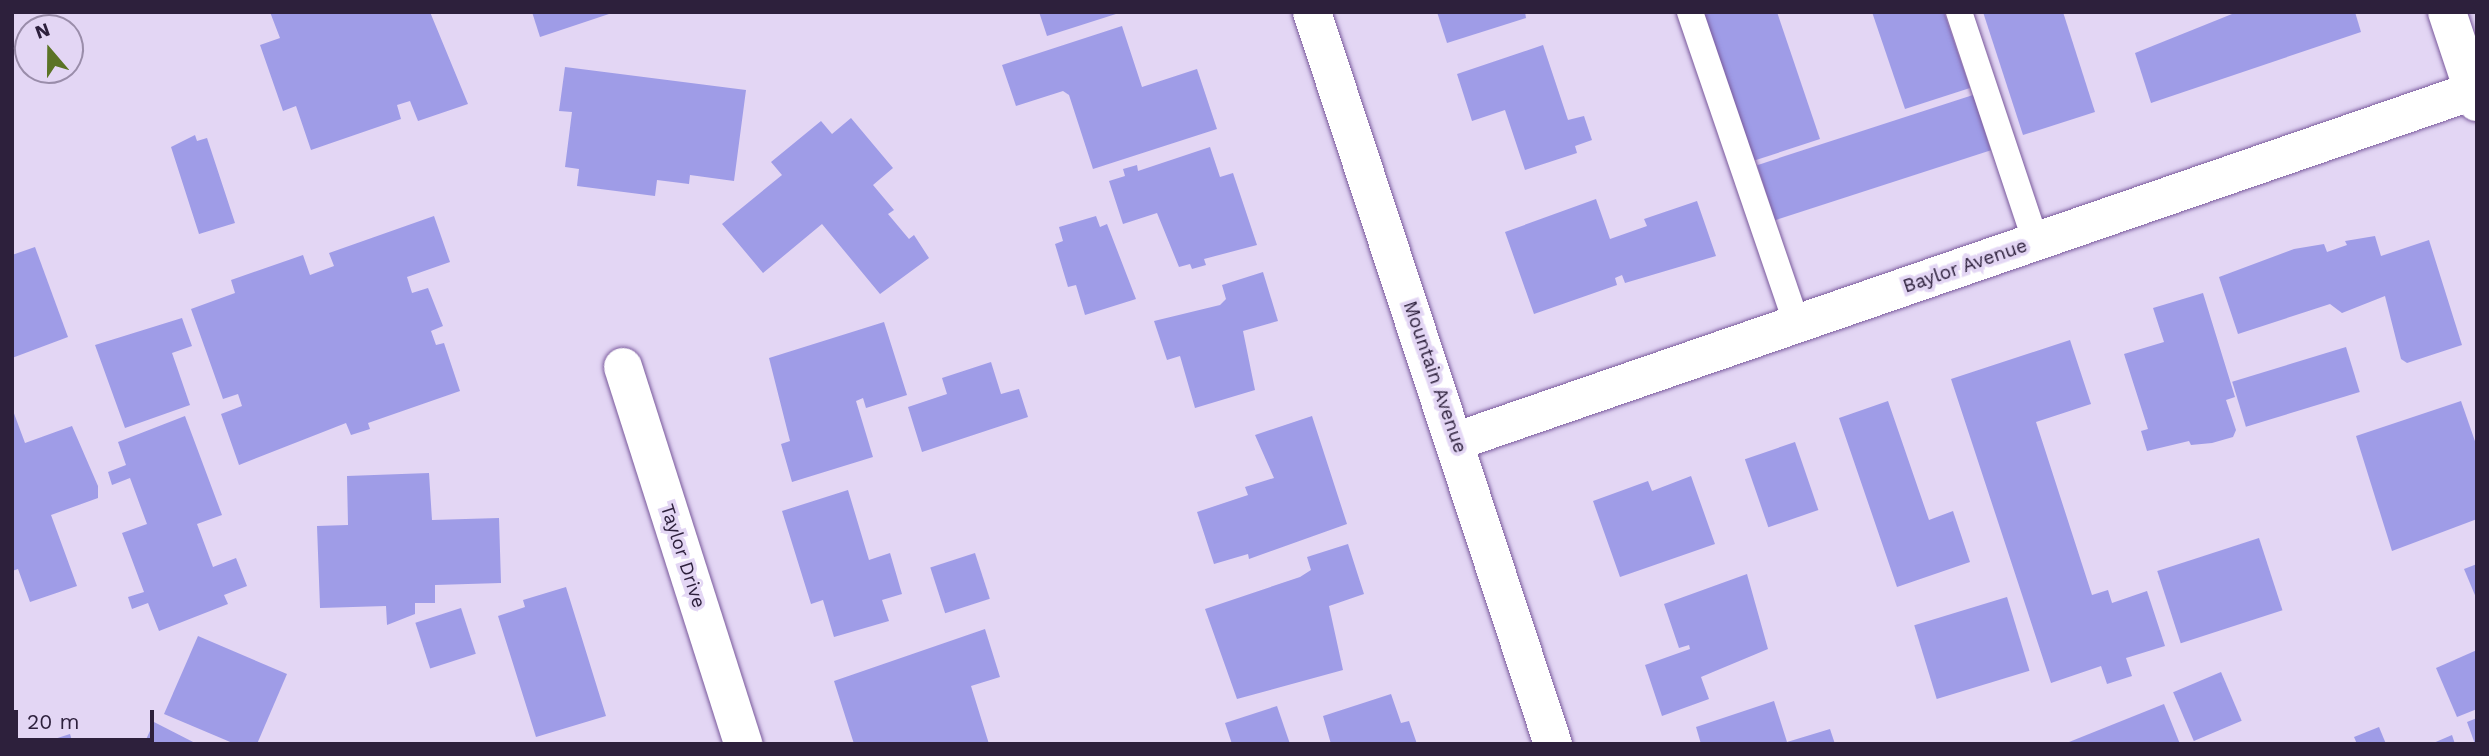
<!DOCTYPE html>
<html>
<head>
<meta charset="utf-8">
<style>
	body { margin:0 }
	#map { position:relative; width:2489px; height:756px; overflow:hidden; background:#e3d6f4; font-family:"Work Sans",sans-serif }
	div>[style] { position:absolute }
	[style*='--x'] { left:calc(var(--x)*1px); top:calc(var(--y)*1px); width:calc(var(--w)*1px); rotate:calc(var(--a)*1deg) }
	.building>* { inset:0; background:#9f9ce7; transform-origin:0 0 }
	.roads { filter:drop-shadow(0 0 2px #79599c) drop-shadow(0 0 2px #79599c) }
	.lane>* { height:26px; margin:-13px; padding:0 13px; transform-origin:13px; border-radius:13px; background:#fff }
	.street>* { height:38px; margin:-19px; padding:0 19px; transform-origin:19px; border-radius:19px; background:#fff }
	.secondary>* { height:38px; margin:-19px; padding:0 19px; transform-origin:19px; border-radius:19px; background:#fff }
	span { translate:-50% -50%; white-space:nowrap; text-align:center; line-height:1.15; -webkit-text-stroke:7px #e3d6f4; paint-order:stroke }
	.street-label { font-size:19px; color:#2d203c }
	.frame { position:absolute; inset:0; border:14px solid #2d203c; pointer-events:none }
	.north { position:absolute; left:14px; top:14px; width:70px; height:70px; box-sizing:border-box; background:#e3d6f4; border:2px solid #9a8daa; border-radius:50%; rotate:340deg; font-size:19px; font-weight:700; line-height:28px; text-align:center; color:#2d203c }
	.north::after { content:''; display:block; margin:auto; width:24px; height:32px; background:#5b7325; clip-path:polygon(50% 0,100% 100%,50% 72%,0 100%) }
	.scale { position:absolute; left:14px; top:710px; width:140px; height:32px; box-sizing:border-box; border:4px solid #2d203c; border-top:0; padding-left:9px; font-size:21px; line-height:24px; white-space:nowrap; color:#2d203c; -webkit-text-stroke:5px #e3d6f4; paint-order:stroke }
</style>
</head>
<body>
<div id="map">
	<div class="building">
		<div style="clip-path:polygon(270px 12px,430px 12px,468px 104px,418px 121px,410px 101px,397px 105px,401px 119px,311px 150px,296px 106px,283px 111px,260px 45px,280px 38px)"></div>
		<div style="clip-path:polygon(532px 12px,612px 12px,612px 13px,540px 37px)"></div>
		<div style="clip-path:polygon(1039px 12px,1119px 12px,1119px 13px,1047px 36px)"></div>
		<div style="clip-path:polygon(1437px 12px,1525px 12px,1526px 18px,1447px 43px)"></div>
		<div style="clip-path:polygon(1713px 12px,1777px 12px,1820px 139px,1753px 161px,1704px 15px)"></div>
		<div style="clip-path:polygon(1872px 12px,1944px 12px,1970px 88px,1905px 109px)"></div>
		<div style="clip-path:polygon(1983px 12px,2063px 12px,2095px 112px,2023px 135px)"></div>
		<div style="clip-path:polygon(2237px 12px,2355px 12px,2361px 32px,2151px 103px,2135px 53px)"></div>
		<div style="clip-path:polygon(1122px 26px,1142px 87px,1197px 69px,1217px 129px,1093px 169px,1069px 95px,1063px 91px,1016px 106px,1002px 65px)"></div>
		<div style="clip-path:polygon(1543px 45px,1568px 120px,1584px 116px,1592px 140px,1575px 146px,1577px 153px,1525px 170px,1505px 110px,1472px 121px,1457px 74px)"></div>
		<div style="clip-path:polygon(565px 67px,746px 90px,734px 181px,690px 175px,689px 184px,657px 180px,655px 196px,577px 186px,579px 169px,565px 167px,572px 112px,559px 111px)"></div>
		<div style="left:1973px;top:95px;width:58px;height:227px;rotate:72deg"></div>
		<div style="clip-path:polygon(851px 118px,893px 168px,873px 185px,894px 210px,888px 214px,909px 239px,914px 235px,929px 258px,880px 294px,822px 224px,763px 273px,722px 224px,782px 175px,771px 162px,821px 121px,832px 134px)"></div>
		<div style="clip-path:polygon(195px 135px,197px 141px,207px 138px,235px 223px,199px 234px,171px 147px)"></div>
		<div style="clip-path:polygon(1210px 147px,1220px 177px,1233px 173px,1257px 245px,1204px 259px,1206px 265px,1192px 269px,1190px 264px,1179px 267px,1157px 213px,1123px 224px,1109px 181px,1125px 176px,1123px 169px,1137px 165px,1138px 171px)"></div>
		<div style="clip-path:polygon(1596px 199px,1610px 239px,1647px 226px,1644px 219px,1697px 201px,1716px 256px,1625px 283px,1622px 275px,1615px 278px,1617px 285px,1534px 314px,1505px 232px)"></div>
		<div style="clip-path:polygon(434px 216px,450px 262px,407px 277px,412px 293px,428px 288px,443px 326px,431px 331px,436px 345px,444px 343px,460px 391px,368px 423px,370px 429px,351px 435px,346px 423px,239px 465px,221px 414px,242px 406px,238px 394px,223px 399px,191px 309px,235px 293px,231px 280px,303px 255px,310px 275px,334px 266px,329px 253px)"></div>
		<div style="clip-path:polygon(1096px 216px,1100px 227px,1107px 224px,1136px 299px,1085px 315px,1076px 285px,1068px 287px,1055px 244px,1063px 241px,1059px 227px)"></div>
		<div style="clip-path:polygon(2375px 236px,2381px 256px,2429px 240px,2462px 345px,2407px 363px,2401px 359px,2385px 296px,2342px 313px,2330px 304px,2238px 334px,2219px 277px,2294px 249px,2324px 244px,2327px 252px,2347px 245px,2345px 241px)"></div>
		<div style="clip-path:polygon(35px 247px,68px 337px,12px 358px,12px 255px)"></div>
		<div style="clip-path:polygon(1263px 272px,1278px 321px,1243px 331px,1255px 390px,1195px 408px,1180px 356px,1167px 360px,1154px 321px,1220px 305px,1226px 299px,1222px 285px)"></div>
		<div style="clip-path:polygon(2203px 293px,2235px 397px,2226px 400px,2236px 430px,2233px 437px,2212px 443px,2191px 445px,2189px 441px,2147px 451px,2141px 431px,2148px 429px,2124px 354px,2164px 342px,2153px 308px)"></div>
		<div style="clip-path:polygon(182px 318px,192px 346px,172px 353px,190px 405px,125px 428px,95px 345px)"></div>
		<div style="clip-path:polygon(884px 322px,907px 395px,866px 408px,863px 398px,856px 401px,873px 457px,792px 482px,781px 444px,790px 441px,769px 358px)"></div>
		<div style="clip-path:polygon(2070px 340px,2091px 404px,2036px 422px,2092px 595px,2108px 590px,2112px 603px,2147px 591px,2165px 646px,2126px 658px,2132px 676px,2107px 684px,2101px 666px,2051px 683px,1951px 379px)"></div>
		<div style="left:2346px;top:347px;width:47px;height:119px;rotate:73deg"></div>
		<div style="clip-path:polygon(991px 362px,1001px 394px,1019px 389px,1028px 417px,922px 452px,908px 407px,947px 394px,942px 378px)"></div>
		<div style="clip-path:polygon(1888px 401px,1929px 520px,1953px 511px,1970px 562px,1897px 587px,1839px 418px)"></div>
		<div style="clip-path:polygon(2461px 401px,2477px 447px,2477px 519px,2392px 551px,2356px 436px)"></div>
		<div style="clip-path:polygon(12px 408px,25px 443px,72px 426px,98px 486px,98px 498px,51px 515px,77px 586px,30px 602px,18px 569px,12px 571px)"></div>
		<div style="clip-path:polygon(185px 416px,222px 515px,197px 524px,213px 567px,236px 558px,247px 586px,224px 595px,228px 604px,159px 631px,148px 603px,132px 609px,128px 597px,144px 592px,122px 533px,147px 524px,130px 478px,112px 485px,108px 472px,126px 465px,118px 442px)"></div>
		<div style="clip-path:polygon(1312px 416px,1347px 524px,1249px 559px,1248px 554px,1214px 564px,1197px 512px,1248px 495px,1245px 487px,1274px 478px,1255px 435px)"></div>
		<div style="left:1795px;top:442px;width:72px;height:53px;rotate:71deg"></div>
		<div style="clip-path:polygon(429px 473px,432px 520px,499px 518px,501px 583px,435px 585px,435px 603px,415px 603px,415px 614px,387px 625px,386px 606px,320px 608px,317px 526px,348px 525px,347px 476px)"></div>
		<div style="clip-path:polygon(1691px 476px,1715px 544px,1620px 577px,1593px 501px,1648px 481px,1652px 491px)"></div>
		<div style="clip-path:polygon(848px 490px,869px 560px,890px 553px,902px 594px,882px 600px,889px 621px,834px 637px,823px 600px,811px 604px,782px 511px)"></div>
		<div style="left:2259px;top:538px;width:76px;height:107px;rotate:72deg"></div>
		<div style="clip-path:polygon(1348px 544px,1364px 594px,1329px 606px,1343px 670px,1237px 699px,1205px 609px,1300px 577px,1311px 570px,1307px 557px)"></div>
		<div style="left:975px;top:553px;width:48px;height:47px;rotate:72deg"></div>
		<div style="clip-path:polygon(2477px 564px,2477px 600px,2464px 569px)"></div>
		<div style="clip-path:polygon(1747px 574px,1768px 649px,1701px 677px,1709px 699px,1662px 716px,1645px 665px,1690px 649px,1689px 645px,1679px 648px,1664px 604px)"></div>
		<div style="clip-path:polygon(566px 587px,606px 716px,536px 737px,498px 616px,525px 607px,523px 600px)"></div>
		<div style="left:2007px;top:597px;width:77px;height:97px;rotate:73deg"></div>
		<div style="left:461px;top:608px;width:48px;height:48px;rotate:72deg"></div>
		<div style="clip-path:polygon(985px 629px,1000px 677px,971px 686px,989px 744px,854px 744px,834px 681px)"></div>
		<div style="clip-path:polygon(198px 636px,287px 674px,257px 744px,235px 744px,164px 714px)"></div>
		<div style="clip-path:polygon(2477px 650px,2477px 709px,2457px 717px,2436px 668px)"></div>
		<div style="left:2221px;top:672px;width:53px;height:52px;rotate:67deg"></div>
		<div style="clip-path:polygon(1391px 694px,1401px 723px,1409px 721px,1417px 744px,1331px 744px,1323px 716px)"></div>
		<div style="clip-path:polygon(1774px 701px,1787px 742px,1830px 729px,1835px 744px,1701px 744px,1696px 727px)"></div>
		<div style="clip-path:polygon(2164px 704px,2180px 744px,2064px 744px)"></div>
		<div style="clip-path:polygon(1277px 706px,1290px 744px,1232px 744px,1225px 723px)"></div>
		<div style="clip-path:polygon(2477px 718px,2477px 744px,2475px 744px,2467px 722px)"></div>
		<div style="clip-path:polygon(154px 722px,197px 744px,144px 744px)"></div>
		<div style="clip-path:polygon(2379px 727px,2386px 744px,2357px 744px,2354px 737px)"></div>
		<div style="clip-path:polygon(70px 734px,73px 744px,42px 744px,42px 743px)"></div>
		<div style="clip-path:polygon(2452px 735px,2455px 744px,2431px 744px)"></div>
	</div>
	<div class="roads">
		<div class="lane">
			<div style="--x:1690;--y:12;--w:330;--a:71.1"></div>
			<div style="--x:1959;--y:12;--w:243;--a:71.5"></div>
		</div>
		<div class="street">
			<div style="--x:2447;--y:12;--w:95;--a:71.6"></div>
			<div style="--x:623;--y:367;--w:396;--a:72.3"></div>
			<div style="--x:1457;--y:441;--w:1075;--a:-19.01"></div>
		</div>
		<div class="secondary">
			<div style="--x:1312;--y:12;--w:771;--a:71.78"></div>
		</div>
	</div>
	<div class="street-label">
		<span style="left:1965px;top:266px;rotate:-19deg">Baylor Avenue</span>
		<span style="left:1435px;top:377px;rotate:71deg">Mountain Avenue</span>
		<span style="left:683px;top:556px;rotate:72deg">Taylor Drive</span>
	</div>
	<div class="frame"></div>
	<div class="north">N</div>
	<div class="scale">20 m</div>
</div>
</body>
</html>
